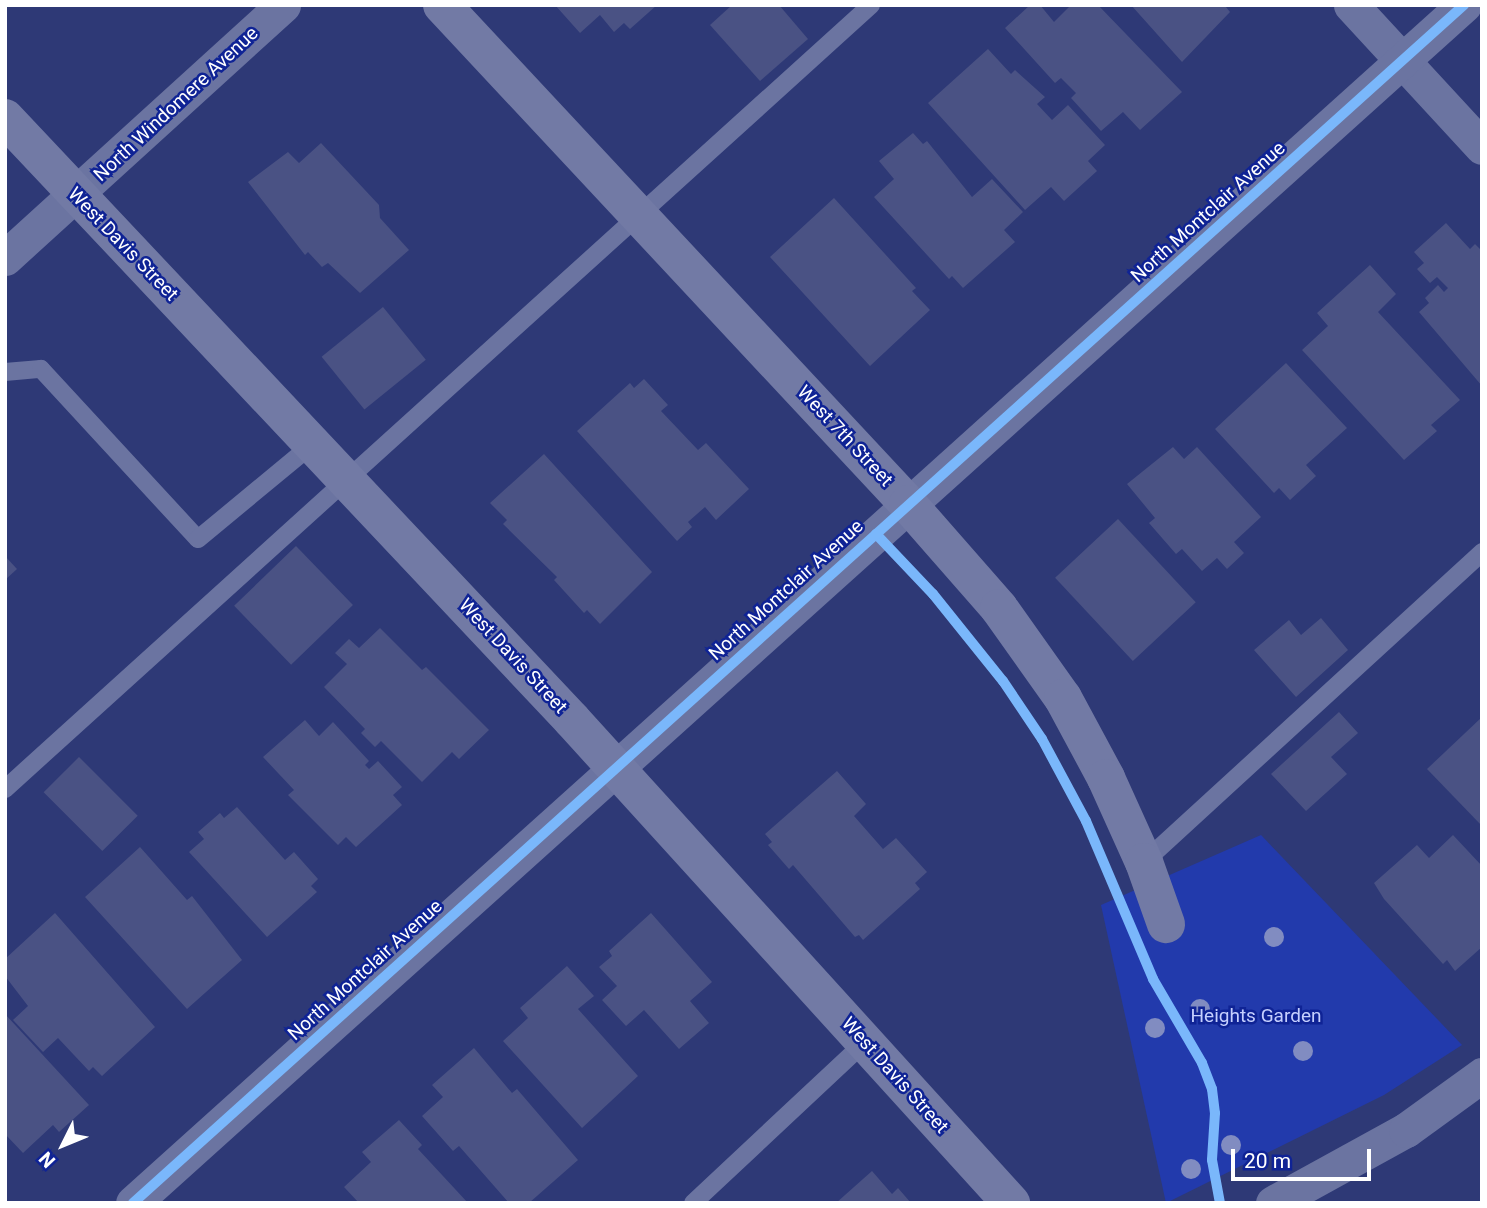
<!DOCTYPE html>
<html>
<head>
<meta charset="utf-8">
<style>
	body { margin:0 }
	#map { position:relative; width:1487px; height:1208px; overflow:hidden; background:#2e3976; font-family:Roboto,sans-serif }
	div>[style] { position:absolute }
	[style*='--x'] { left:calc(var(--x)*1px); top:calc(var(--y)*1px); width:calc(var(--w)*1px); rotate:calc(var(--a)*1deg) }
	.green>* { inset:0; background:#223aac }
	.building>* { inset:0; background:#4a5284; transform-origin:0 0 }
	.lane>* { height:18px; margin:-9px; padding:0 9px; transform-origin:9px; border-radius:9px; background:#6b74a1 }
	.street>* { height:35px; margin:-17.5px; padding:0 17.5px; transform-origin:17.5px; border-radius:17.5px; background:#6b74a1 }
	.secondary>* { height:38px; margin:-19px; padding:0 19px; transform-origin:19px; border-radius:19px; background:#727aa5 }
	.cycleway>* { height:10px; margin:-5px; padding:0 5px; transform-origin:5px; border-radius:5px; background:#7ab7fb }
	.trees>* { width:20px; height:20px; margin:-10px; border-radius:50%; background:#818cc1 }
	span { translate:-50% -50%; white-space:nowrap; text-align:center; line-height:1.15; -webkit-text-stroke:5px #0f2395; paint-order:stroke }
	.street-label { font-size:19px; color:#fff }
	.park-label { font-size:19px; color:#c5cffe }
	.frame { position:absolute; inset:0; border:7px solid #fff; pointer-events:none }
	.north { position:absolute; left:28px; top:1110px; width:70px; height:70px; -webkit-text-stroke:5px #0f2395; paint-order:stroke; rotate:227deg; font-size:19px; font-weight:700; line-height:28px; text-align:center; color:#fff }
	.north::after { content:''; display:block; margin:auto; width:24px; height:32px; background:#fff; clip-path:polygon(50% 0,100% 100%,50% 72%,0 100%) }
	.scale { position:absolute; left:1231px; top:1149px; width:140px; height:32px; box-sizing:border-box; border:4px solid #fff; border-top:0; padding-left:9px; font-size:21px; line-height:24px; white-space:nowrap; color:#fff; -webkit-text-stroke:5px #0f2395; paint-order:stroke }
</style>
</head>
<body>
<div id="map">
	<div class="green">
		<div style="clip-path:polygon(1261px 835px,1462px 1045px,1384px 1095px,1166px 1203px,1101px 905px)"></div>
	</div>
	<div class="building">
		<div style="clip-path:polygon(555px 5px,657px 5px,630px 29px,624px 23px,614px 32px,600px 15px,580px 33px)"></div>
		<div style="clip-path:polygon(732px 5px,779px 5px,808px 39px,760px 81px,710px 25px)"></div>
		<div style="clip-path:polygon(1030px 5px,1040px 5px,1054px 22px,1071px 5px,1098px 5px,1182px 92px,1140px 130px,1123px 112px,1101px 131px,1071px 98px,1076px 93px,1061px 78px,1055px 83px,1005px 28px)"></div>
		<div style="clip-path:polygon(1131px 5px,1228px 5px,1226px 7px,1230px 12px,1182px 62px)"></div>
		<div style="clip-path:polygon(988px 49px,1011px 74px,1015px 70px,1045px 97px,1037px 104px,1052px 120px,1068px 105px,1105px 145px,1088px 161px,1097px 171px,1064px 201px,1051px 187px,1025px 210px,928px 103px)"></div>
		<div style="clip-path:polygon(913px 133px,923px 144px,927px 141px,972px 197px,992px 179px,1023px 212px,1004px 230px,1015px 242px,963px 288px,952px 276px,949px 279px,874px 197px,894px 179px,879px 161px)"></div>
		<div style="clip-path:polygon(321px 143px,379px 205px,380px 218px,409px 250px,360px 293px,328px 263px,322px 267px,308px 252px,305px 255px,248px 182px,288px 152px,299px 163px)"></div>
		<div style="clip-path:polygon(834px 198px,916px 288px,912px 291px,930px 310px,870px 366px,770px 257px)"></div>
		<div style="clip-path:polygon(1446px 223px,1470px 249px,1475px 244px,1482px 251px,1482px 386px,1419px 312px,1429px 303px,1425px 298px,1438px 285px,1444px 292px,1448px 288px,1437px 277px,1430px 283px,1417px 269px,1424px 263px,1414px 252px)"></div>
		<div style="clip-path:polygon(1370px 265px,1396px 294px,1378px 312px,1460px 400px,1431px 425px,1437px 431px,1404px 460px,1302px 350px,1328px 326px,1317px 313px)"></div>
		<div style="left:383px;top:307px;width:68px;height:79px;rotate:51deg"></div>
		<div style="clip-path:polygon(1286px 363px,1347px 428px,1306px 465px,1316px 476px,1290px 500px,1279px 488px,1274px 493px,1215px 429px)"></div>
		<div style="clip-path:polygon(644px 379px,668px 405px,661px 411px,698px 450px,706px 443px,749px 489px,716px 520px,705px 507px,688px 522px,692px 527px,677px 541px,577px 431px,630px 383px,634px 388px)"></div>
		<div style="clip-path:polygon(1173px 447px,1184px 459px,1197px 447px,1261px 517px,1234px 542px,1244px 553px,1227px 569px,1217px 558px,1202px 571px,1182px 549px,1176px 554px,1149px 523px,1155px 518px,1127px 484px)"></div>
		<div style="clip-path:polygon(544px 454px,652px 572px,600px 624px,587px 610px,584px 613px,554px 580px,557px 577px,503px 524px,507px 520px,490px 503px)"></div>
		<div style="left:1118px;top:519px;width:114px;height:86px;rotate:47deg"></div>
		<div style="left:296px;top:546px;width:82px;height:86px;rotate:46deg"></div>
		<div style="clip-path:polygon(5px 556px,17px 569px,5px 580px)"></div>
		<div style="clip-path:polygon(1321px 618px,1348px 650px,1296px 697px,1254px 650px,1289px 620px,1301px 635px)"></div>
		<div style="clip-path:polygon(380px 628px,422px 670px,426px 667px,489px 730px,459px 759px,452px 752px,422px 782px,381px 741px,375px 747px,361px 733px,365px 729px,324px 687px,347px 664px,335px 653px,349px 639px,359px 648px)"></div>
		<div style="clip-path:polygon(1339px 712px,1358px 733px,1331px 757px,1347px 774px,1306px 811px,1271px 774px)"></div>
		<div style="clip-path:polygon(1482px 717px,1482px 826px,1427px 769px)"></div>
		<div style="clip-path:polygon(305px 720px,319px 736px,333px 722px,369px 761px,365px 765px,369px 769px,378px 761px,402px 787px,393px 795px,402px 805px,356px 847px,346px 837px,338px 845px,288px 795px,294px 790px,263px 757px)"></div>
		<div style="left:79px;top:757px;width:83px;height:50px;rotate:45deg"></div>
		<div style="clip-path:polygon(837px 771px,866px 804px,854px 816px,883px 849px,896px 838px,927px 872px,915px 883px,920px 889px,863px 940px,859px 935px,855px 937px,793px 865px,789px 869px,768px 845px,772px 842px,765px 834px)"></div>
		<div style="clip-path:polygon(237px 807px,285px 860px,294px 852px,318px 879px,311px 886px,317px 892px,267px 937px,189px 852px,204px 839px,198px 832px,220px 813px,224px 818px)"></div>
		<div style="clip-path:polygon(1453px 835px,1482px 866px,1482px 947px,1455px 971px,1447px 960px,1443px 964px,1384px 899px,1374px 883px,1417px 845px,1429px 858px)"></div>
		<div style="clip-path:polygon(140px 847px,187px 900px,192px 896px,242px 960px,187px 1009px,85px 897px)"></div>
		<div style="clip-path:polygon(55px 913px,155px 1027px,102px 1076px,93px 1067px,89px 1071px,58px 1038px,43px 1052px,13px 1020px,28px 1006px,5px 976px,5px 959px)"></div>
		<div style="clip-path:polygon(651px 913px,712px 982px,690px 1001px,709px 1023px,679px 1049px,644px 1010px,626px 1026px,602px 1000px,617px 986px,599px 967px,612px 956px,609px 951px)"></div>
		<div style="clip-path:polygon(567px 966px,594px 996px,578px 1009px,638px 1076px,582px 1128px,503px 1041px,528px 1018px,520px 1008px)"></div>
		<div style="clip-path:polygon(5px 1014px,89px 1105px,59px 1132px,53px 1125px,23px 1153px,5px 1134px)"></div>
		<div style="clip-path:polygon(474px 1048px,512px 1093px,517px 1089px,578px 1160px,529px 1203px,509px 1203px,459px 1146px,453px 1151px,422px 1116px,443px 1097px,432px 1085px)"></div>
		<div style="clip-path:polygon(399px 1120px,422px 1145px,418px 1149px,468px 1203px,359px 1203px,344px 1187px,371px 1162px,362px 1152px)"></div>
		<div style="clip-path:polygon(872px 1171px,892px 1194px,898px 1188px,911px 1203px,836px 1203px)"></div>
	</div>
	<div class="lane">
		<div style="--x:5;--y:372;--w:36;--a:-5"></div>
		<div style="--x:41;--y:369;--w:231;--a:47.3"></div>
		<div style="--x:198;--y:539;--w:151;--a:-39.6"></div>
		<div style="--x:5;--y:789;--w:1168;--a:-42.15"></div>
		<div style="--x:1144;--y:862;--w:459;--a:-42.5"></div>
		<div style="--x:693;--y:1203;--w:236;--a:-43.1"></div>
	</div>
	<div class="street">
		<div style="--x:1351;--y:5;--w:193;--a:47.3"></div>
		<div style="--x:5;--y:258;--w:376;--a:-42.3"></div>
		<div style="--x:133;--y:1203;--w:1791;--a:-41.99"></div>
		<div style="--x:1273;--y:1203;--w:152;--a:-28.8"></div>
		<div style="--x:1406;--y:1130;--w:94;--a:-35.9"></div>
	</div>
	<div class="secondary">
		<div style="--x:442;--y:5;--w:683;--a:46.96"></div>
		<div style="--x:908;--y:504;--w:138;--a:48.8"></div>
		<div style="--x:999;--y:608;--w:110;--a:54.6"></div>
		<div style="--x:1063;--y:698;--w:91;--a:61.7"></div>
		<div style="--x:1106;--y:778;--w:92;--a:65.7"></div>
		<div style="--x:1144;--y:862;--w:66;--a:70.5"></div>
		<div style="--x:5;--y:118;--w:827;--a:46.71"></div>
		<div style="--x:572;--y:720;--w:653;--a:47.73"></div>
	</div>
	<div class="cycleway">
		<div style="--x:876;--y:534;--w:83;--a:46.5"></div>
		<div style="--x:933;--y:594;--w:112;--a:51.2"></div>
		<div style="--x:1003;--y:681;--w:70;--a:56.1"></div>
		<div style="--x:1042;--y:739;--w:93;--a:61.8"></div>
		<div style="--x:1086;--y:821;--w:172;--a:67"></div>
		<div style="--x:1153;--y:979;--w:97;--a:59.7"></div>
		<div style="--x:1202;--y:1063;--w:28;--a:69"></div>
		<div style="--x:1212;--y:1089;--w:24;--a:83"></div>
		<div style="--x:1215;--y:1113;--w:47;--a:93.7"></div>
		<div style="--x:1212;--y:1160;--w:44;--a:79.5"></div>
		<div style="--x:133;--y:1203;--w:1791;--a:-41.99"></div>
	</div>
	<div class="trees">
		<div style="left:1274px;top:937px"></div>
		<div style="left:1200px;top:1009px"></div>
		<div style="left:1155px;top:1028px"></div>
		<div style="left:1303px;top:1051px"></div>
		<div style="left:1231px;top:1145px"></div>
		<div style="left:1191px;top:1169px"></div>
	</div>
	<div class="street-label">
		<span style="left:176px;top:104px;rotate:-43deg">North Windomere Avenue</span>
		<span style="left:1208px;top:212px;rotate:-42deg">North Montclair Avenue</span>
		<span style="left:123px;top:244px;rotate:46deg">West Davis Street</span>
		<span style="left:845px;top:436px;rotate:47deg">West 7th Street</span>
		<span style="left:786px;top:590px;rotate:-42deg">North Montclair Avenue</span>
		<span style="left:513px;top:656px;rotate:47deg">West Davis Street</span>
		<span style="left:365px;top:970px;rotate:-42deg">North Montclair Avenue</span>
		<span style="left:895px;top:1075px;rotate:48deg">West Davis Street</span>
	</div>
	<div class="park-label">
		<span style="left:1256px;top:1016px">Heights Garden</span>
	</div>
	<div class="frame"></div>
	<div class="north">N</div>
	<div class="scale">20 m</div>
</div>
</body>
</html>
